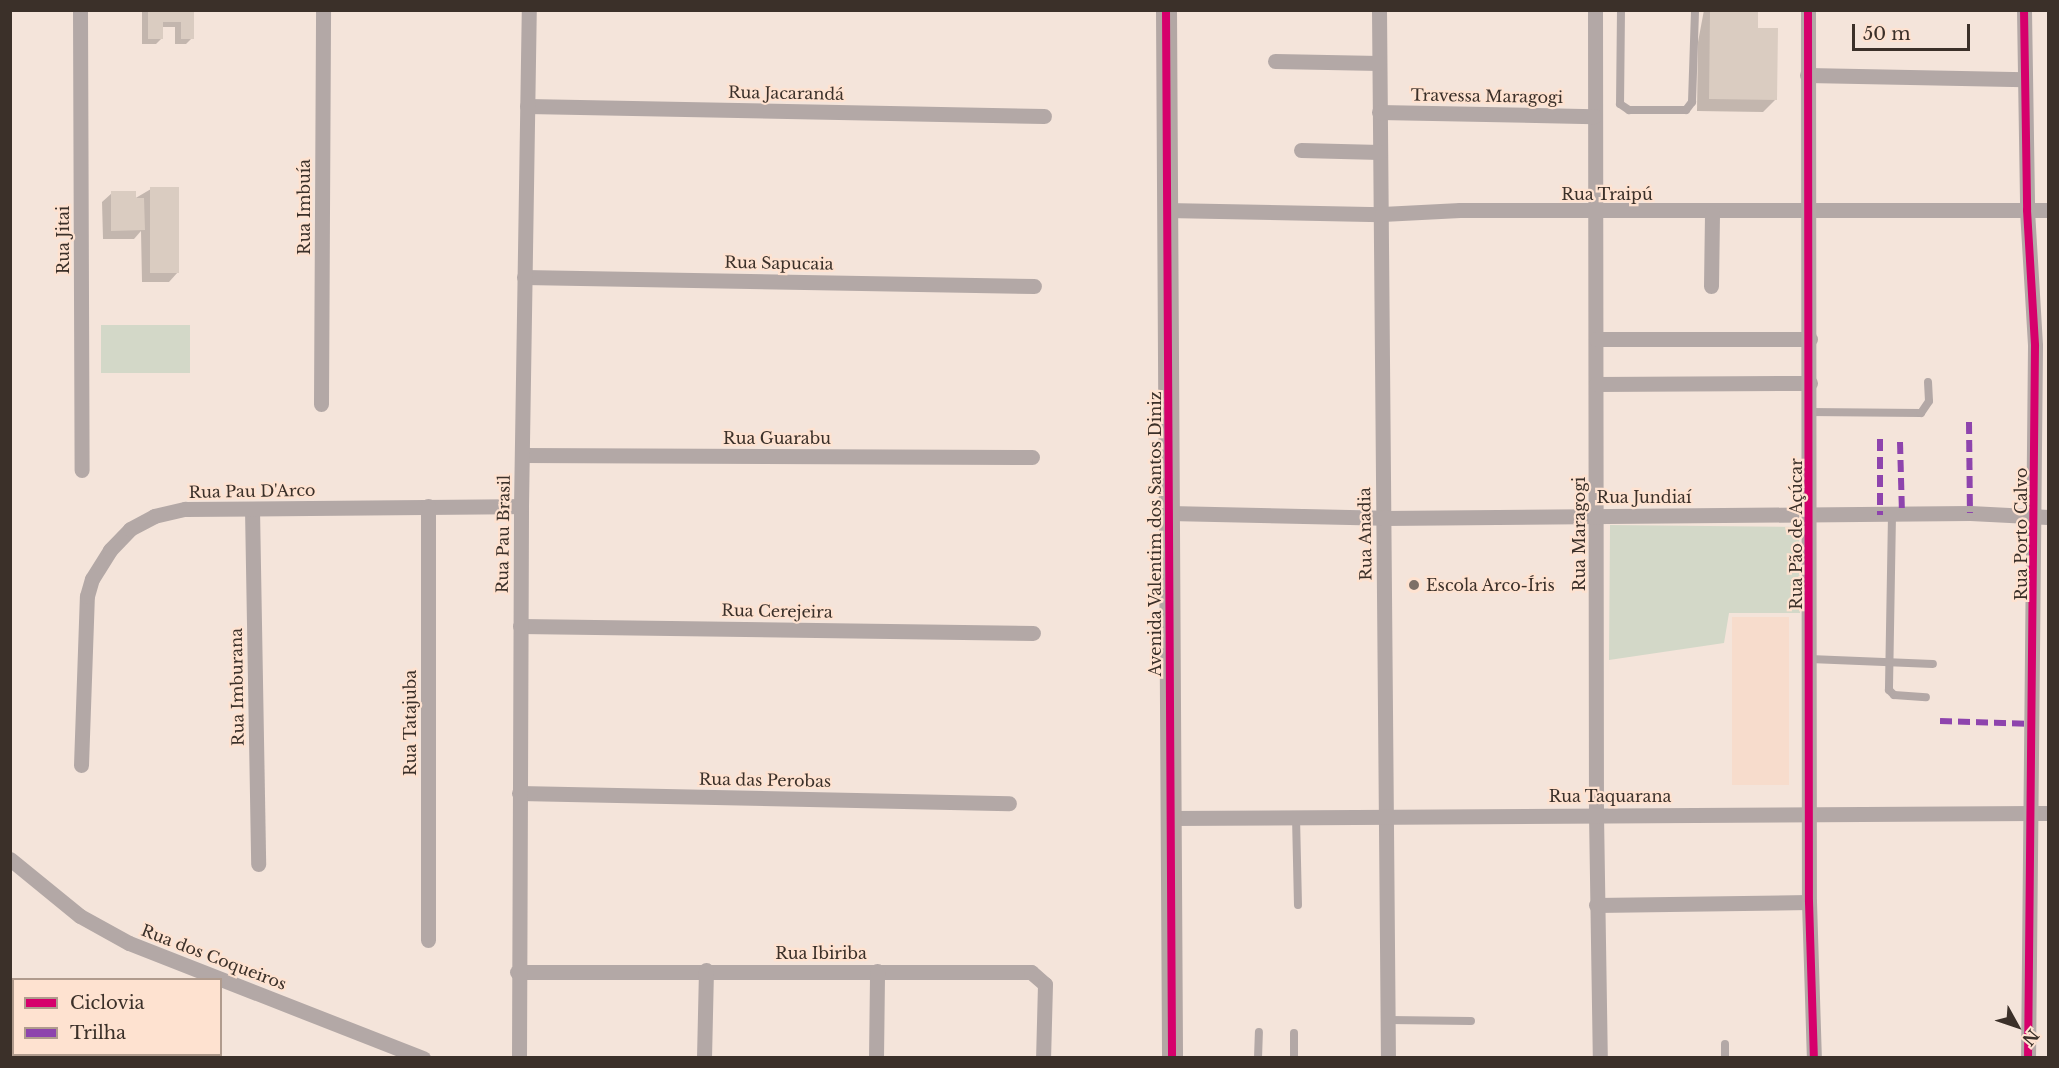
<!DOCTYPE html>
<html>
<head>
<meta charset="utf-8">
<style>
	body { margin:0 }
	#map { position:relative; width:2059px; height:1068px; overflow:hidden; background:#f4e4da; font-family:"Libre Baskerville",serif }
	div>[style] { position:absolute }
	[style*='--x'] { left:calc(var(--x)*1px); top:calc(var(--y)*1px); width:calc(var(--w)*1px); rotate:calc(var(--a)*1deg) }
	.built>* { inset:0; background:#f7dccc; transform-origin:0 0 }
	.green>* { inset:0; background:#d3d8c8; transform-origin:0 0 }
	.shadow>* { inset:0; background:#0003 }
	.building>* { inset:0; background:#daccc1; transform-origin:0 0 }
	.lane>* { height:8px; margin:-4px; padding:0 4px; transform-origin:4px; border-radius:4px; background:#b3a8a6 }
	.street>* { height:15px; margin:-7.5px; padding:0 7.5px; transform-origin:7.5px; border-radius:7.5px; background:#b3a8a6 }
	.secondary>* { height:21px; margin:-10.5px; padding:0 10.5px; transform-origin:10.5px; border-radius:10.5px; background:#b3a7a4 }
	.quiet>* { height:6px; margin-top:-3px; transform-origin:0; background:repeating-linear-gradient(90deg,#8e44ad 0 12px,transparent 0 18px) }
	.cycleway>* { height:8px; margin:-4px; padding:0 4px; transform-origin:4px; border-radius:4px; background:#d6006c }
	.dots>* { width:16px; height:16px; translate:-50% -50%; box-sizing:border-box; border:3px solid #fee2d0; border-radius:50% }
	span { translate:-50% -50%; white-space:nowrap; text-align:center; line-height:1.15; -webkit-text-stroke:4.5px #fee2d0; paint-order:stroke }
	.street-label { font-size:16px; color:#3b3029 }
	.poi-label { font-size:16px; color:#3b3029 }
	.left { translate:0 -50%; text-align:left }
	.frame { position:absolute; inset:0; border:12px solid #3b3029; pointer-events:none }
	.legend { position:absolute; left:12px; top:978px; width:210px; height:78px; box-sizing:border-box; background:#fee2d0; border:2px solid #b09b8d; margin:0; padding:8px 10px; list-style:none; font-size:18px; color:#3b3029 }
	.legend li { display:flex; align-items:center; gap:12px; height:30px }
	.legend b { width:30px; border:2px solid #b09b8d }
	.north { position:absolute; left:1987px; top:996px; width:60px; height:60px; -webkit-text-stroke:4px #fee2d0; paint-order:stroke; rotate:130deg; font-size:16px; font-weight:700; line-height:24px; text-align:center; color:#3b3029 }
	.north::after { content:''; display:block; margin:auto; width:21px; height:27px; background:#3b3029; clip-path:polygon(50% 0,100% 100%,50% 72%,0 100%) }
	.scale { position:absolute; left:1852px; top:24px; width:118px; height:27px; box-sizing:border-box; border:3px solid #3b3029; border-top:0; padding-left:8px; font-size:18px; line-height:21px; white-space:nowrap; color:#3b3029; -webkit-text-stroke:4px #fee2d0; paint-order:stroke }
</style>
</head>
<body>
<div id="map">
	<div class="built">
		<div style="left:1789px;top:617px;width:168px;height:57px;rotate:90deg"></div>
	</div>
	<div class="green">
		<div style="left:190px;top:325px;width:48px;height:89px;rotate:90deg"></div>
		<div style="clip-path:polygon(1610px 525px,1799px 527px,1800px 613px,1729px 613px,1724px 643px,1609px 660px)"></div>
	</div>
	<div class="shadow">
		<div style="clip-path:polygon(142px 10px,192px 10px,192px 38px,186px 44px,175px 44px,175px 27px,162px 27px,162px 38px,156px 44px,142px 44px)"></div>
		<div style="clip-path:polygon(1704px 10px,1757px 10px,1756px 30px,1776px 99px,1763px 112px,1697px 111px,1698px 42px)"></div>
		<div style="clip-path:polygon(151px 189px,178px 272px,169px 282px,142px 282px,141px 231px,134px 239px,103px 239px,102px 202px,112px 193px,134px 199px)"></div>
	</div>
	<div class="building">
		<div style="clip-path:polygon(148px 10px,194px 10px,194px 39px,181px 39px,181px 22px,163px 22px,163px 39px,148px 39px)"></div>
		<div style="clip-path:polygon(1710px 10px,1758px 10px,1758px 28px,1778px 28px,1777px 100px,1709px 99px)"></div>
		<div style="left:150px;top:187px;width:29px;height:86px"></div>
		<div style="clip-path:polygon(111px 191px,136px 191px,136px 198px,144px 198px,145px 230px,111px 231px)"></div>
	</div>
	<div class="lane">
		<div style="--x:1621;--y:10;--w:94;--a:90.6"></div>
		<div style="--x:1620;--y:104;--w:11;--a:34"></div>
		<div style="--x:1629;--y:110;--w:57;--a:0"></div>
		<div style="--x:1686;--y:110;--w:10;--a:-53"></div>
		<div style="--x:1692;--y:102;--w:92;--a:-88.1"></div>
		<div style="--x:1809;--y:412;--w:112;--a:0.5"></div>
		<div style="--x:1921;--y:413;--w:14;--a:-56"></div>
		<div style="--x:1929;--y:401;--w:19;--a:-93"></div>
		<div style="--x:1892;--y:515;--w:175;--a:91"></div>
		<div style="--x:1889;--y:690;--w:7;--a:45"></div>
		<div style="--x:1894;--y:695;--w:32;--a:4"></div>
		<div style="--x:1810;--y:659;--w:123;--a:2.3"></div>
		<div style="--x:1296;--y:817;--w:88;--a:88.7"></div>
		<div style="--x:1389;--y:1020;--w:82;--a:0.7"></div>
		<div style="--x:1294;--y:1033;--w:25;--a:90"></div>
		<div style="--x:1258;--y:1058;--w:26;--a:-88"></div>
		<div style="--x:1725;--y:1058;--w:14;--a:-90"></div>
	</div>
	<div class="street">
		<div style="--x:80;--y:10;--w:460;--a:89.8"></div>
		<div style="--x:1379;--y:10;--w:1048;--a:89.51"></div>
		<div style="--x:1595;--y:10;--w:804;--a:89.93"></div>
		<div style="--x:1596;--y:814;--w:244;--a:89.1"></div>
		<div style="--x:1808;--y:10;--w:892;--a:89.94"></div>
		<div style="--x:1809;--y:902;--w:156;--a:88.2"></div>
		<div style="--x:2024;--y:10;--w:200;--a:89.1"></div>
		<div style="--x:2027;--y:210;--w:136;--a:86.6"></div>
		<div style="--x:2035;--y:346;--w:712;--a:90.56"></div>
		<div style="--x:1275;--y:61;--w:104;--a:1.1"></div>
		<div style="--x:1807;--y:75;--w:218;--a:1.1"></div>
		<div style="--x:527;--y:106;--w:517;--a:1.11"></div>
		<div style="--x:1379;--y:112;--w:215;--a:1.1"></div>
		<div style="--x:1301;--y:150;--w:79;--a:1.5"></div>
		<div style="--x:1166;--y:210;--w:216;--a:1.1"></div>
		<div style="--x:1382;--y:214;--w:78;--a:-2.9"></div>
		<div style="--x:1460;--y:210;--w:588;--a:0"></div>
		<div style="--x:524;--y:277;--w:510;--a:1.01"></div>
		<div style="--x:1711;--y:286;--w:73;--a:-89.2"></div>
		<div style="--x:1596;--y:339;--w:214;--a:0"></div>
		<div style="--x:1596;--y:384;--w:214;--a:-0.3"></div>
		<div style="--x:321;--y:404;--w:394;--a:-89.7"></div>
		<div style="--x:522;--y:455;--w:510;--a:0.22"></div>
		<div style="--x:252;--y:509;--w:355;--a:89"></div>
		<div style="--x:1169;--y:513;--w:214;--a:1.3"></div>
		<div style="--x:1383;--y:518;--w:587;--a:-0.49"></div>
		<div style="--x:1970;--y:513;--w:78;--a:2.9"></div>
		<div style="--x:520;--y:626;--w:513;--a:0.78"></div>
		<div style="--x:81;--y:765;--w:169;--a:-88"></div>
		<div style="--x:87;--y:596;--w:18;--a:-74"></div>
		<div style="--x:92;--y:579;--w:34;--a:-58"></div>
		<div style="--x:110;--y:550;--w:29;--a:-46"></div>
		<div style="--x:130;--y:529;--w:27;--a:-28"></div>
		<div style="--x:154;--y:516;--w:32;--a:-13"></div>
		<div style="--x:185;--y:509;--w:336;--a:-0.5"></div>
		<div style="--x:519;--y:793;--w:490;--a:1.2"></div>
		<div style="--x:1171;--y:818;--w:877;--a:-0.33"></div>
		<div style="--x:10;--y:859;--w:90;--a:39.2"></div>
		<div style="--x:80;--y:916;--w:56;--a:28.9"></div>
		<div style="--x:129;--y:943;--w:316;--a:21.4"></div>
		<div style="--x:1596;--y:905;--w:213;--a:-0.8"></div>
		<div style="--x:428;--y:940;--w:434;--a:-90"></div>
		<div style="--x:517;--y:972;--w:514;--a:0"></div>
		<div style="--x:1031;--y:972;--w:18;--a:41"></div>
		<div style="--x:1045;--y:984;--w:74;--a:91.5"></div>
		<div style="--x:519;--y:1058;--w:552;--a:-89.79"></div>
		<div style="--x:521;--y:506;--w:496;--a:-89.1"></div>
		<div style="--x:704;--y:1058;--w:88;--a:-88.7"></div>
		<div style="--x:876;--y:1058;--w:87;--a:-89.3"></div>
	</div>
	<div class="secondary">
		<div style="--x:1166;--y:10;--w:1048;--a:89.67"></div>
	</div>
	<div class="quiet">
		<div style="--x:1969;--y:422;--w:91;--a:89.4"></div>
		<div style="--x:1880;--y:439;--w:76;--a:90"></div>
		<div style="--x:1900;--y:442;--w:72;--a:88.4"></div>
		<div style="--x:1940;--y:721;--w:94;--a:1.8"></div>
	</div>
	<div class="cycleway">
		<div style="--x:1166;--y:10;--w:1048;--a:89.67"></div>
		<div style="--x:1808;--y:10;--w:892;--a:89.94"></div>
		<div style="--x:1809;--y:902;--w:156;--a:88.2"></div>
		<div style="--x:2024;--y:10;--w:200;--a:89.1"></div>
		<div style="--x:2027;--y:210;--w:136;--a:86.6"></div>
		<div style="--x:2035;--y:346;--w:712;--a:90.56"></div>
	</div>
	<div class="dots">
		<div style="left:1414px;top:585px;background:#7c6f67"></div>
	</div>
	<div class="street-label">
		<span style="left:786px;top:93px;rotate:1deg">Rua Jacarandá</span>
		<span style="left:1487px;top:96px;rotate:1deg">Travessa Maragogi</span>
		<span style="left:1607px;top:194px">Rua Traipú</span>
		<span style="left:304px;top:207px;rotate:-90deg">Rua Imbuía</span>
		<span style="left:63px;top:240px;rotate:-90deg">Rua Jitai</span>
		<span style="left:779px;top:263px;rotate:1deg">Rua Sapucaia</span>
		<span style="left:777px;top:438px">Rua Guarabu</span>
		<span style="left:252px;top:491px;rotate:-1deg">Rua Pau D'Arco</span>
		<span style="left:1644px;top:497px">Rua Jundiaí</span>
		<span style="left:503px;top:534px;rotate:-89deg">Rua Pau Brasil</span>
		<span style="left:1155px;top:534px;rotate:-90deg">Avenida Valentim dos Santos Diniz</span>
		<span style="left:1365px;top:534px;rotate:-91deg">Rua Anadia</span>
		<span style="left:1579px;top:534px;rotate:-90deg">Rua Maragogi</span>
		<span style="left:1796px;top:534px;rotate:-90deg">Rua Pão de Açúcar</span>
		<span style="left:2021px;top:534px;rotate:-90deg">Rua Porto Calvo</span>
		<span style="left:777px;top:611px;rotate:1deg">Rua Cerejeira</span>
		<span style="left:237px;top:687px;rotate:-91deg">Rua Imburana</span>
		<span style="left:410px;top:723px;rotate:-90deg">Rua Tatajuba</span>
		<span style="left:765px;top:780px;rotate:1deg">Rua das Perobas</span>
		<span style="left:1610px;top:796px">Rua Taquarana</span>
		<span style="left:821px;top:953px">Rua Ibiriba</span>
		<span style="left:214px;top:957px;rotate:21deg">Rua dos Coqueiros</span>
	</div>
	<div class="poi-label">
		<span class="left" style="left:1426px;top:585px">Escola Arco-Íris</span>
	</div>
	<div class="frame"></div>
	<ul class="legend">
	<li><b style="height:8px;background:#d6006c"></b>Ciclovia</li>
	<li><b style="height:8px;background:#8e44ad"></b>Trilha</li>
	</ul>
	<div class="north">N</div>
	<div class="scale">50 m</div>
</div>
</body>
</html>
